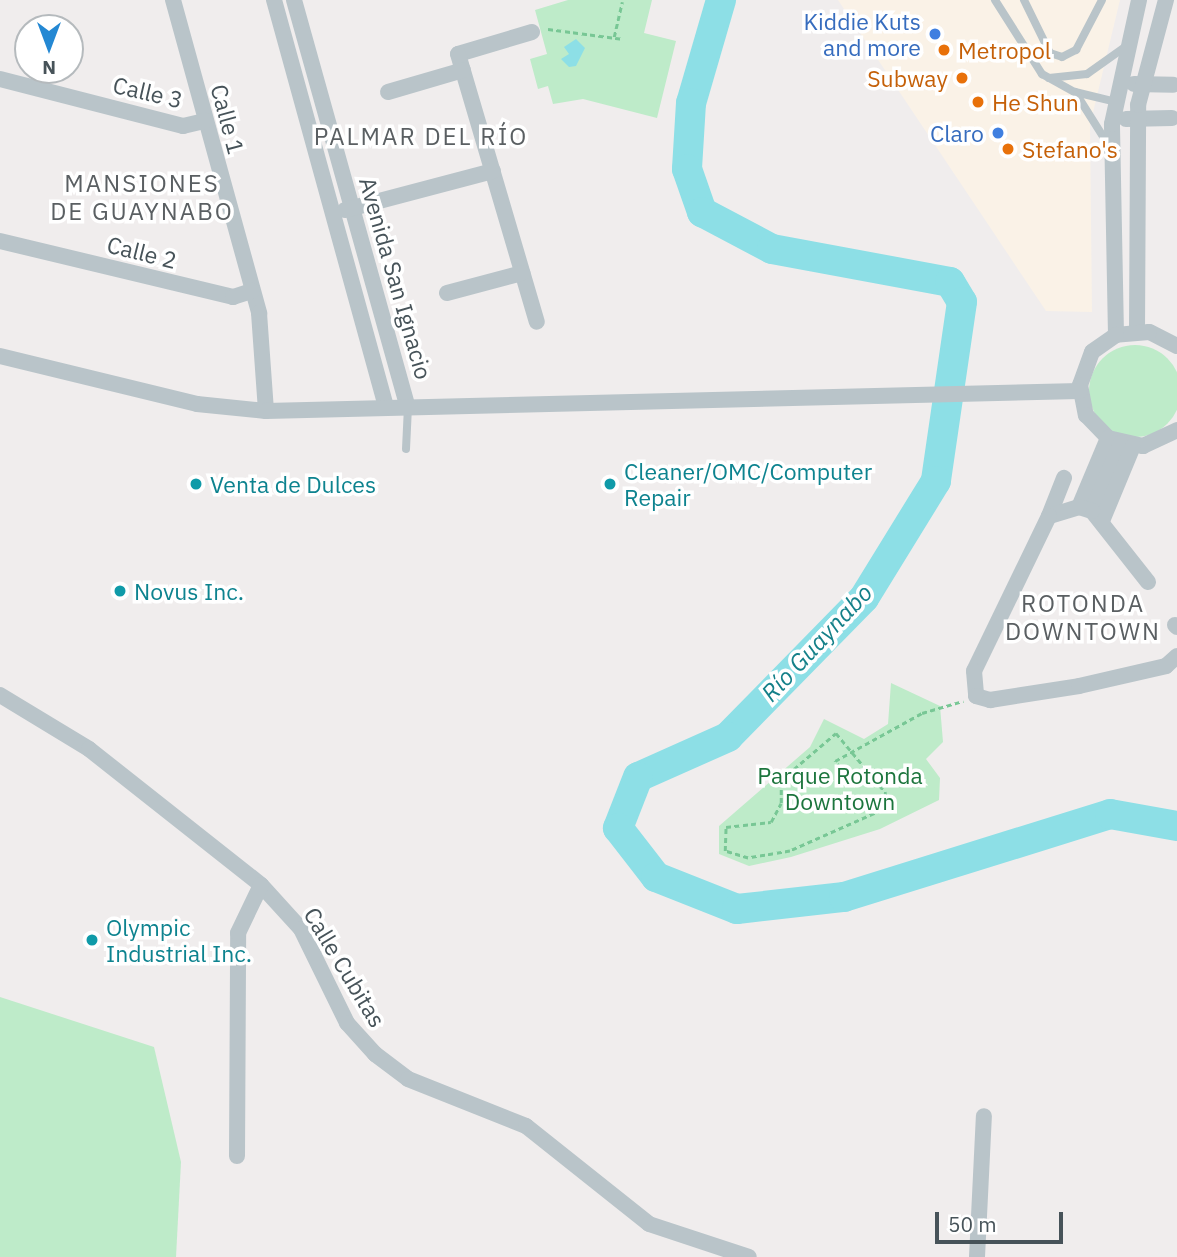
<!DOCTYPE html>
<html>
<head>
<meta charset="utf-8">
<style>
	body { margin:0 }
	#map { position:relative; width:1177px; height:1257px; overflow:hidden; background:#f0eded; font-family:"IBM Plex Sans",sans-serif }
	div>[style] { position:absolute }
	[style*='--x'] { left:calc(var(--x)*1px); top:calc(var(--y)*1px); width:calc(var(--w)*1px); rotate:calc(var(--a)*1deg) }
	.commercial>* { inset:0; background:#faf2e7 }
	.green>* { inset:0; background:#beebc9 }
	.round { border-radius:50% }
	.water>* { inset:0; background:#8ddfe6 }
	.river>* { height:30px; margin:-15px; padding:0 15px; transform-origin:15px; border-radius:15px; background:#8ddfe6 }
	.path>* { height:2.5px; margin-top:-1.25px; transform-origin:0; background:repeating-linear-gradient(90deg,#78c795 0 5px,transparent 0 8.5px) }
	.lane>* { height:8px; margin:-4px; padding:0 4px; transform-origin:4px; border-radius:4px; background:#b9c4c9 }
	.street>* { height:16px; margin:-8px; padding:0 8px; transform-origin:8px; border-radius:8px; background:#b9c4c9 }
	.dots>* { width:19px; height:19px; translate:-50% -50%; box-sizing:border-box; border:4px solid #fff; border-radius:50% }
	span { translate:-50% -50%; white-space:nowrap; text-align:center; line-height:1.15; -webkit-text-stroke:7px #fff; paint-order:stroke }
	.shop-label { font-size:23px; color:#366cbe }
	.right { translate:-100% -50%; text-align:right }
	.food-label { font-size:23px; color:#c56008 }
	.left { translate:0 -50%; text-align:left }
	.street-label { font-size:23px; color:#475359 }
	.culture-label { font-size:23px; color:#0d838f }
	.park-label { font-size:23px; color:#1c753d }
	.neighbourhood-label { font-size:24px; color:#5a5f62; letter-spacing:2px }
	.water-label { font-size:24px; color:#148089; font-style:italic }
	.north { position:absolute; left:14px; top:14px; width:70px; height:70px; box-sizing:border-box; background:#fff; border:2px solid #b5babd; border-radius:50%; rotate:180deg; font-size:19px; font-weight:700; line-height:28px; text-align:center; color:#475359 }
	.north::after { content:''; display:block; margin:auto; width:24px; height:32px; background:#2488d3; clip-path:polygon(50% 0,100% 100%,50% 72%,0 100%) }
	.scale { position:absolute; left:935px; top:1212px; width:128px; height:32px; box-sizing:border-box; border:4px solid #475359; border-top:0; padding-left:9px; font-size:21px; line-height:24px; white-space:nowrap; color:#475359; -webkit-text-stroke:5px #fff; paint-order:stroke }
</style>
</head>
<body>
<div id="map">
	<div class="commercial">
		<div style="clip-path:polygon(838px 0,1120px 0,1090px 125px,1092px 312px,1046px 311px)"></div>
	</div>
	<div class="green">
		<div style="clip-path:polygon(568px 0,652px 0,644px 33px,676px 41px,657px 118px,583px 99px,553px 104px,548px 86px,538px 89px,530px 59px,547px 54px,535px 10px)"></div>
		<div class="round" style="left:1089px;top:345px;width:92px;height:92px"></div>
		<div style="clip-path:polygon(891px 683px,940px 706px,943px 742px,926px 759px,940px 778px,939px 800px,880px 829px,791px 857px,749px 866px,719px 854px,719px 826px,810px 747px,824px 719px,864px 739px,888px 724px)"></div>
		<div style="clip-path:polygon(0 997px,154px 1047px,181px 1162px,176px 1257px,0 1257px)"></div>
	</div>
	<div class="water">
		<div style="clip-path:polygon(576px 39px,585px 48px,576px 66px,569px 67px,561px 59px,569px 54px,564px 47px)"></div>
	</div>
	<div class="river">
		<div style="--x:721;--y:0;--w:107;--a:106.2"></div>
		<div style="--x:691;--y:103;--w:66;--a:93.5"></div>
		<div style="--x:687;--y:169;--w:46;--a:70.8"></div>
		<div style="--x:702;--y:212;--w:79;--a:27.9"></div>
		<div style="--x:772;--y:249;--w:181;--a:10.5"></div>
		<div style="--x:950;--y:282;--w:23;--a:59"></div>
		<div style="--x:962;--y:302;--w:181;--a:98.3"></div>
		<div style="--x:936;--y:481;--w:137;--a:121.6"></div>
		<div style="--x:864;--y:598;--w:194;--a:134.4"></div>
		<div style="--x:728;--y:737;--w:98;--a:156"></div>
		<div style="--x:638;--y:777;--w:55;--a:111.4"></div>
		<div style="--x:618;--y:828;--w:62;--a:52.2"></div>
		<div style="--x:656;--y:877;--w:87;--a:21.6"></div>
		<div style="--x:737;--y:909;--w:108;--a:-6.4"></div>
		<div style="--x:844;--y:897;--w:279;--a:-17.3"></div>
		<div style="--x:1110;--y:814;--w:68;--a:10.2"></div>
	</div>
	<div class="path">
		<div style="--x:548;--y:29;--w:76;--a:7.6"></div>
		<div style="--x:614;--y:37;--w:36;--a:-77"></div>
		<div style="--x:836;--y:733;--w:78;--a:50.2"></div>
		<div style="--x:886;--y:793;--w:17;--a:103"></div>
		<div style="--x:882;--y:810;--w:101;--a:156"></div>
		<div style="--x:790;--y:851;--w:43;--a:170.5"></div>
		<div style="--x:748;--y:858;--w:24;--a:-163"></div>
		<div style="--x:725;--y:851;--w:24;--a:-88"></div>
		<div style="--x:726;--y:827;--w:45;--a:-6.3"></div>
		<div style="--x:771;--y:822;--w:21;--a:-62"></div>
		<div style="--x:781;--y:803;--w:23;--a:-90"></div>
		<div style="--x:781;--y:780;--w:72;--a:-40.5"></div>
		<div style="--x:840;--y:768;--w:9;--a:-126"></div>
		<div style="--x:835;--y:761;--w:99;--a:-28.9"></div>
		<div style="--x:922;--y:713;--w:43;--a:-16.3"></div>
	</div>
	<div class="lane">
		<div style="--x:995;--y:0;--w:88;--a:57.6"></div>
		<div style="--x:1042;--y:74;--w:38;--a:29"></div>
		<div style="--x:1075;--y:92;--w:42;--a:13.7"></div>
		<div style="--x:1024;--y:0;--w:59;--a:63.9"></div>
		<div style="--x:1050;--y:53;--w:13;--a:18"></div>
		<div style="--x:1062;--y:57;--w:16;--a:-27"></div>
		<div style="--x:1076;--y:50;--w:56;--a:-62.5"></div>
		<div style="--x:1049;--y:78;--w:38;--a:-6"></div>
		<div style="--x:1087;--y:74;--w:50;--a:-35.3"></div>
		<div style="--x:1075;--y:92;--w:64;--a:57.8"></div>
		<div style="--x:406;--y:449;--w:42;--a:-87.3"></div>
	</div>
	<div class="street">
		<div style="--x:173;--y:0;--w:325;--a:74.6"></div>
		<div style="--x:259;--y:313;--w:98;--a:85.9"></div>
		<div style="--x:274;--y:0;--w:423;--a:74.6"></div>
		<div style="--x:294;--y:0;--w:423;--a:74.4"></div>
		<div style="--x:532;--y:32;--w:77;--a:163.4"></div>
		<div style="--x:458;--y:54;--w:279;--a:73.6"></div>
		<div style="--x:0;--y:79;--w:189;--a:14.4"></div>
		<div style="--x:183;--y:126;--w:23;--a:-13"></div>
		<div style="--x:1134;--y:84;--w:39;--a:1"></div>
		<div style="--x:388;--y:92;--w:78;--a:-16.3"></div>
		<div style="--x:1126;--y:119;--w:46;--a:-1.2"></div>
		<div style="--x:345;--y:210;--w:153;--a:-14.8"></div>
		<div style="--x:0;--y:241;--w:240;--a:13.5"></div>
		<div style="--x:233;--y:297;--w:20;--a:-18"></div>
		<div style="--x:447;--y:293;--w:78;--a:-14.9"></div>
		<div style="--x:1137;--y:331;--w:226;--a:-89.7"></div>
		<div style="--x:1138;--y:105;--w:109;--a:-75.1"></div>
		<div style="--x:1116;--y:335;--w:211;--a:-91.1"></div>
		<div style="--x:1112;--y:124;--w:127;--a:-77.7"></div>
		<div style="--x:1177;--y:346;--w:31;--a:-153"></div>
		<div style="--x:1149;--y:332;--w:33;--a:175"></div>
		<div style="--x:1116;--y:335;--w:29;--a:145"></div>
		<div style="--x:1092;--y:352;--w:35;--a:110"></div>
		<div style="--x:1080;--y:385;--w:31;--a:79"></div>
		<div style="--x:1086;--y:415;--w:32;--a:46"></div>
		<div style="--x:1108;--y:438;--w:36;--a:13"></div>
		<div style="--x:1143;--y:446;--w:38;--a:-25"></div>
		<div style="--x:0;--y:356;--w:203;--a:13.7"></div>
		<div style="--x:197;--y:404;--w:69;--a:5.8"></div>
		<div style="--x:266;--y:411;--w:814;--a:-1.41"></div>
		<div style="--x:1079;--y:507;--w:75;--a:-67.2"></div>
		<div style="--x:1092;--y:511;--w:74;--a:-66.9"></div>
		<div style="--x:1049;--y:516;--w:41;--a:-68.5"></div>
		<div style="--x:1102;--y:521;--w:81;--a:-67.5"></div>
		<div style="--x:1148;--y:582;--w:90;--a:-128.3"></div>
		<div style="--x:1092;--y:511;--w:14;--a:-163"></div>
		<div style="--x:1079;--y:507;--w:31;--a:163"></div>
		<div style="--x:1049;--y:516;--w:172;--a:115.8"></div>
		<div style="--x:974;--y:671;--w:25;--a:85"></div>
		<div style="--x:976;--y:696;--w:15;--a:16"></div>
		<div style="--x:990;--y:700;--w:90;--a:-8.9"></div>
		<div style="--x:1079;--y:686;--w:89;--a:-12.9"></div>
		<div style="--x:1166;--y:666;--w:15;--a:-42"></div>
		<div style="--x:1175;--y:625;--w:3;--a:45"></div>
		<div style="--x:0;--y:695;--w:104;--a:31.2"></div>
		<div style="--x:89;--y:749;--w:219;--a:38.3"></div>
		<div style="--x:261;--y:885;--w:59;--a:47.7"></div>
		<div style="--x:301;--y:929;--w:105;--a:63.9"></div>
		<div style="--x:347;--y:1023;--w:42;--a:47.9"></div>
		<div style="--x:375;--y:1054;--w:41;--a:37.1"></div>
		<div style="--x:408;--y:1079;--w:127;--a:21.7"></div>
		<div style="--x:526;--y:1126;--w:157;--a:38.5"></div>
		<div style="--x:649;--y:1224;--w:105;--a:18.3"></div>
		<div style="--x:237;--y:1156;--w:223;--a:-89.7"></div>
		<div style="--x:238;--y:933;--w:53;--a:-64.4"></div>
		<div style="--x:977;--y:1257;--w:141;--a:-87.2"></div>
	</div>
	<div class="dots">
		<div style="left:935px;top:34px;background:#3f7fe0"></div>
		<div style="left:944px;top:50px;background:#e8710a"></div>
		<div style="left:962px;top:78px;background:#e8710a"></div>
		<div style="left:978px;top:102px;background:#e8710a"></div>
		<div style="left:998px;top:133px;background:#3f7fe0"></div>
		<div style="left:1008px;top:149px;background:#e8710a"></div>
		<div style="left:196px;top:484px;background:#0f9aa8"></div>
		<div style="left:610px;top:484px;background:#0f9aa8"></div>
		<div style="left:120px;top:591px;background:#0f9aa8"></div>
		<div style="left:92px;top:940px;background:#0f9aa8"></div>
	</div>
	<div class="shop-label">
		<span class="right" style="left:921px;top:34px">Kiddie Kuts<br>and more</span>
		<span class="right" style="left:984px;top:133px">Claro</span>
	</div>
	<div class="food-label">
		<span class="left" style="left:958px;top:50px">Metropol</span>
		<span class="right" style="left:948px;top:78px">Subway</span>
		<span class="left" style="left:992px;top:102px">He Shun</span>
		<span class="left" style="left:1022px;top:149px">Stefano's</span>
	</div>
	<div class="street-label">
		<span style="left:148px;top:92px;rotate:13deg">Calle 3</span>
		<span style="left:228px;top:119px;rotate:75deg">Calle 1</span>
		<span style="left:142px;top:252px;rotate:14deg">Calle 2</span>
		<span style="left:396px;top:278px;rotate:74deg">Avenida San Ignacio</span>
		<span style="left:345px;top:967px;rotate:59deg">Calle Cubitas</span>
	</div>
	<div class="culture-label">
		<span class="left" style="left:624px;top:484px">Cleaner/OMC/Computer<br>Repair</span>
		<span class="left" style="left:210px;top:484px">Venta de Dulces</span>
		<span class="left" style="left:134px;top:591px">Novus Inc.</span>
		<span class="left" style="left:106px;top:940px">Olympic<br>Industrial Inc.</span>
	</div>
	<div class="park-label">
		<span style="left:840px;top:788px">Parque Rotonda<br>Downtown</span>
	</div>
	<div class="neighbourhood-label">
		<span style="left:421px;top:137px">PALMAR DEL RÍO</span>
		<span style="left:142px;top:198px">MANSIONES<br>DE GUAYNABO</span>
		<span style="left:1083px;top:618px">ROTONDA<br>DOWNTOWN</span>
	</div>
	<div class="water-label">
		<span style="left:817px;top:643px;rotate:-47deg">Río Guaynabo</span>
	</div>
	<div class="north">N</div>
	<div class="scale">50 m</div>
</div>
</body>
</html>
